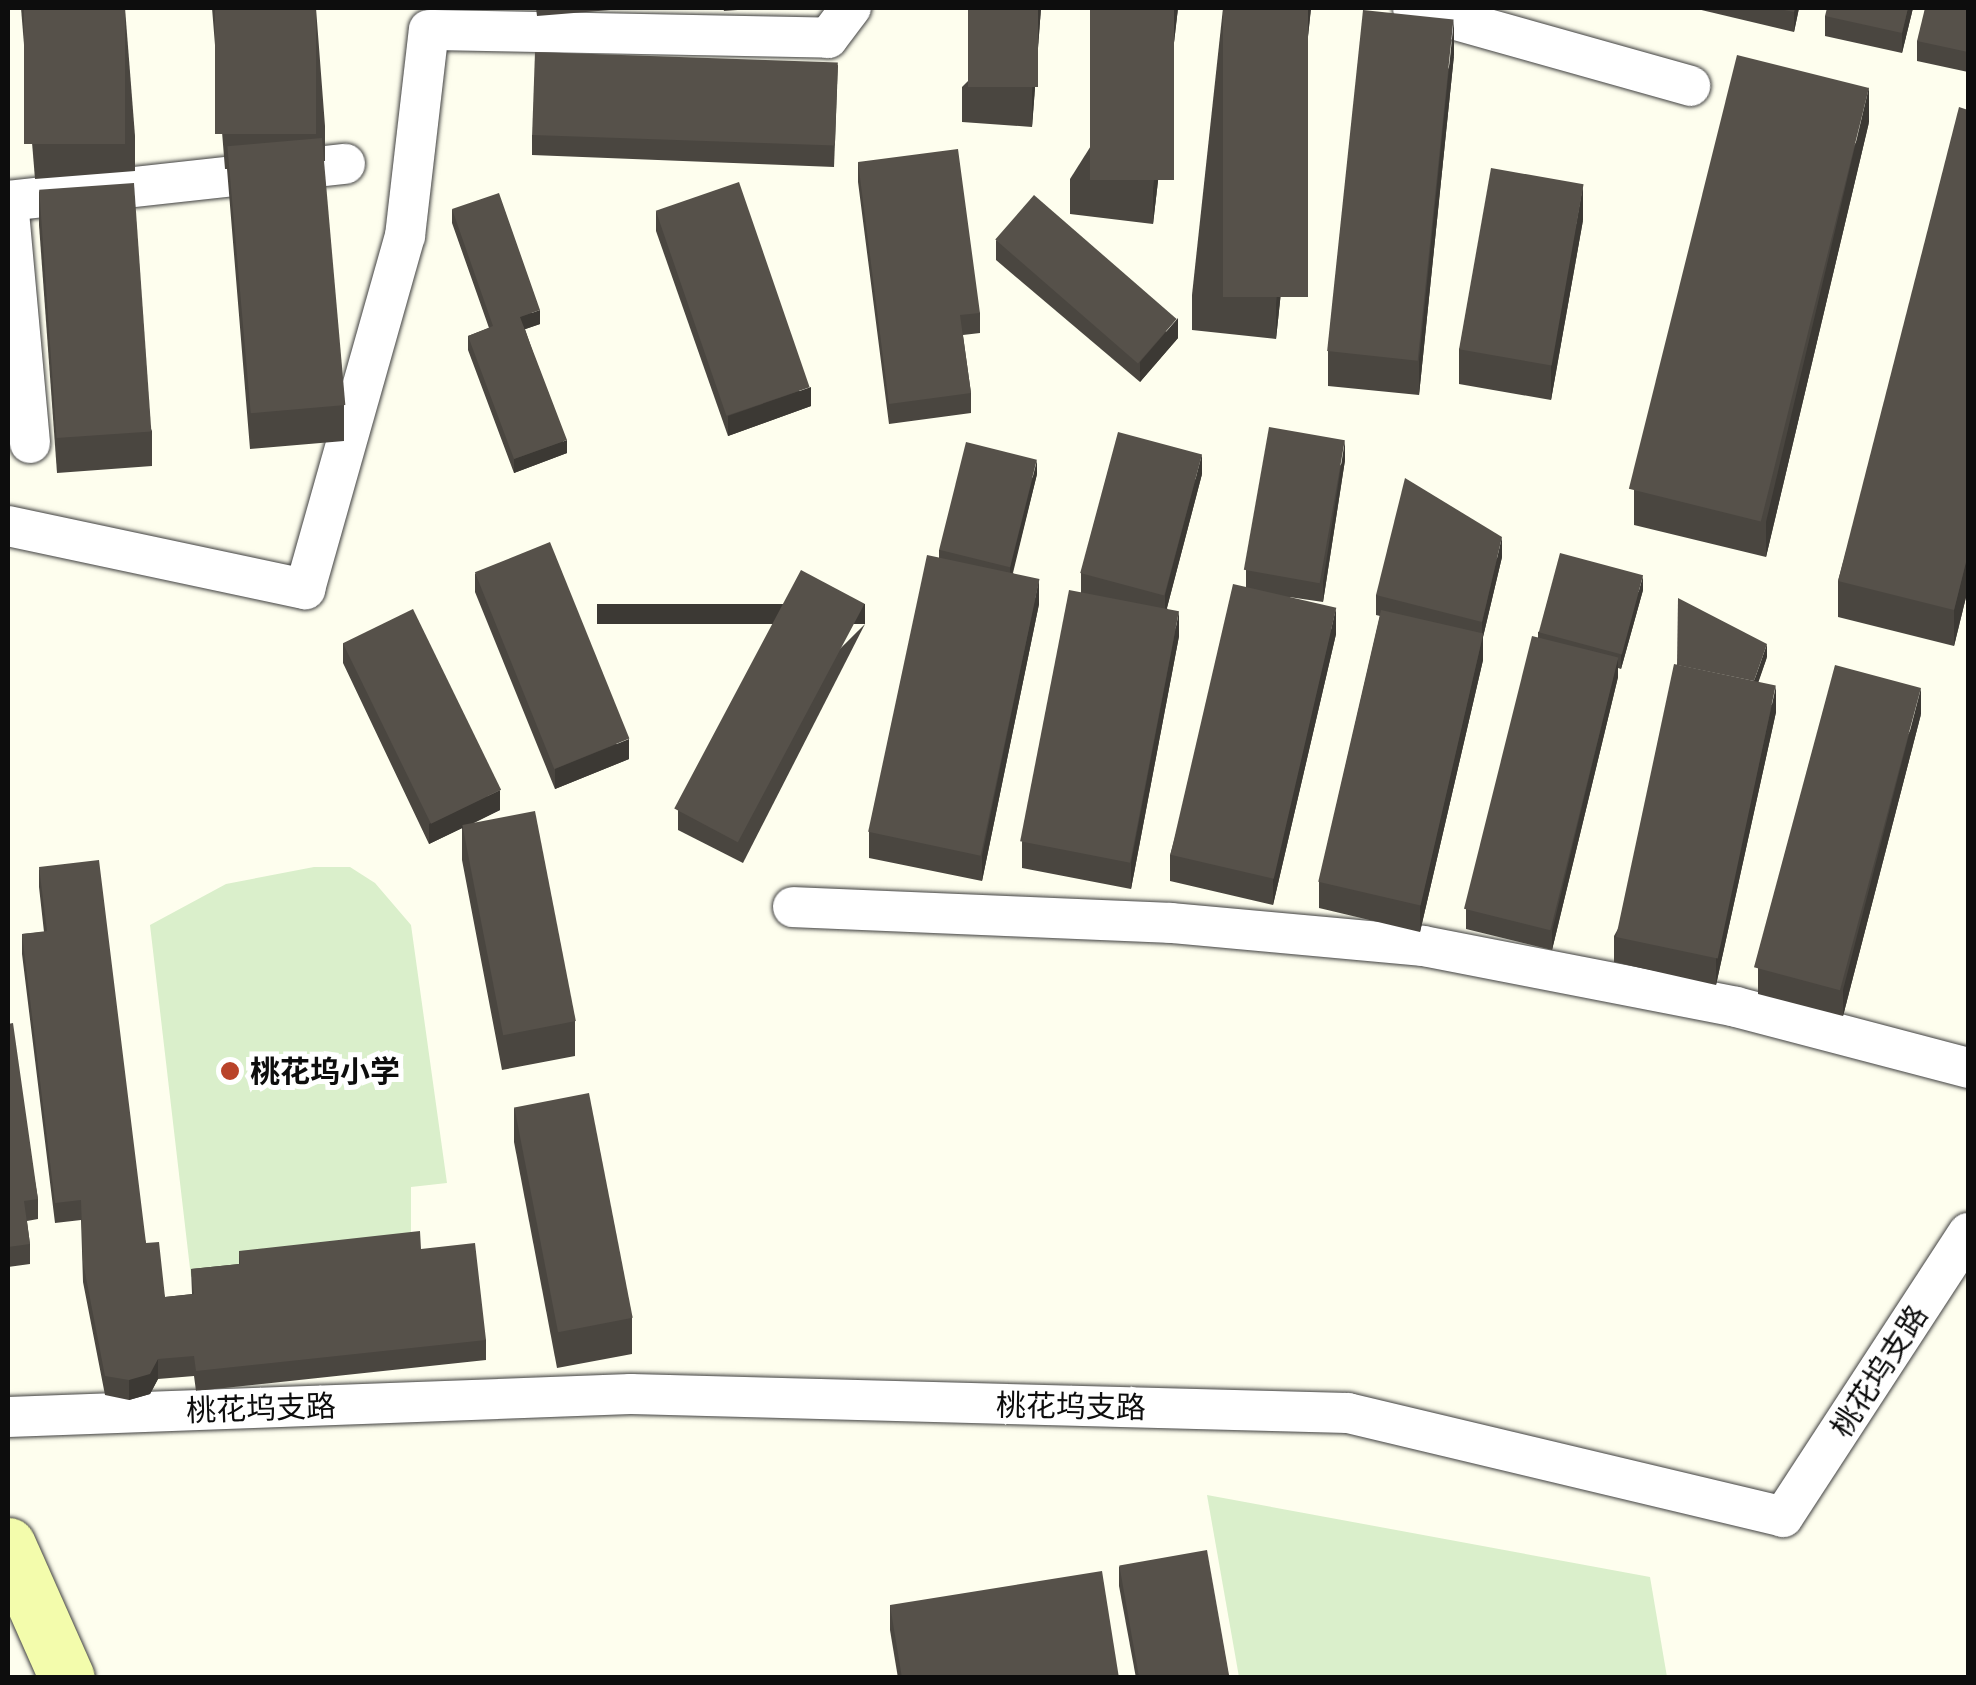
<!DOCTYPE html>
<html>
<head>
<meta charset="utf-8">
<style>
	body { margin:0 }
	#map { position:relative; width:1976px; height:1685px; overflow:hidden; background:#fefeee; font-family:Merriweather,"Noto Sans SC",serif }
	div>[style] { position:absolute }
	[style*='--x'] { left:calc(var(--x)*1px); top:calc(var(--y)*1px); width:calc(var(--w)*1px); rotate:calc(var(--a)*1deg) }
	.pitch>* { inset:0; background:#daefcb }
	.roads { filter:drop-shadow(0 0 2px #404040) drop-shadow(0 0 2px #404040) }
	.street>* { height:40px; margin:-20px; padding:0 20px; transform-origin:20px; border-radius:20px; background:#fff }
	.secondary>* { height:55px; margin:-27.5px; padding:0 27.5px; transform-origin:27.5px; border-radius:27.5px; background:#f3fcac }
	.wall>* { inset:0; background:#4a4640 }
	.shaded-wall>* { inset:0; background:#3c3934; transform-origin:0 0 }
	.building>* { inset:0; background:#56514a; transform-origin:0 0 }
	.dots>* { width:28px; height:28px; translate:-50% -50%; box-sizing:border-box; border:5px solid #fff; border-radius:50% }
	span { translate:-50% -50%; white-space:nowrap; text-align:center; line-height:1.15; -webkit-text-stroke:10px #fff; paint-order:stroke }
	.poi-label { font-size:30px; color:#0d0d0d; font-weight:700 }
	.left { translate:0 -50%; text-align:left }
	.street-label { font-size:30px; color:#0d0d0d }
	.frame { position:absolute; inset:0; border:10px solid #0d0d0d; pointer-events:none }
</style>
</head>
<body>
<div id="map">
	<div class="pitch">
		<div style="clip-path:polygon(314px 867px,350px 867px,375px 883px,411px 925px,447px 1183px,411px 1187px,411px 1237px,403px 1247px,191px 1277px,150px 925px,226px 884px)"></div>
		<div style="clip-path:polygon(1207px 1495px,1650px 1577px,1667px 1677px,1239px 1677px)"></div>
	</div>
	<div class="roads">
		<div class="street">
			<div style="--x:1413;--y:8;--w:288;--a:15.7"></div>
			<div style="--x:8;--y:201;--w:339;--a:-6.3"></div>
			<div style="--x:8;--y:201;--w:243;--a:84.8"></div>
			<div style="--x:8;--y:526;--w:304;--a:12"></div>
			<div style="--x:305;--y:589;--w:367;--a:-74.2"></div>
			<div style="--x:405;--y:236;--w:207;--a:-83.4"></div>
			<div style="--x:429;--y:30;--w:399;--a:1.1"></div>
			<div style="--x:828;--y:38;--w:38;--a:-53"></div>
			<div style="--x:793;--y:907;--w:378;--a:2.4"></div>
			<div style="--x:1171;--y:923;--w:253;--a:5.2"></div>
			<div style="--x:1423;--y:946;--w:319;--a:11"></div>
			<div style="--x:1736;--y:1007;--w:240;--a:14.7"></div>
			<div style="--x:8;--y:1417;--w:623;--a:-2.11"></div>
			<div style="--x:631;--y:1394;--w:717;--a:1.52"></div>
			<div style="--x:1348;--y:1413;--w:447;--a:13.4"></div>
			<div style="--x:1783;--y:1517;--w:339;--a:-56.9"></div>
		</div>
		<div class="secondary">
			<div style="--x:8;--y:1545;--w:145;--a:66.1"></div>
		</div>
	</div>
	<div class="wall">
		<div style="clip-path:polygon(21px 8px,125px 8px,135px 136px,135px 171px,35px 179px)"></div>
		<div style="clip-path:polygon(212px 8px,316px 8px,325px 126px,325px 161px,323px 161px,344px 405px,344px 441px,250px 449px,227px 169px,225px 169px)"></div>
		<div style="clip-path:polygon(536px 8px,635px 8px,537px 16px)"></div>
		<div style="clip-path:polygon(723px 8px,765px 8px,724px 11px)"></div>
		<div style="clip-path:polygon(1041px 8px,1032px 127px,962px 122px,962px 87px)"></div>
		<div style="clip-path:polygon(1178px 8px,1153px 224px,1070px 214px,1070px 179px)"></div>
		<div style="clip-path:polygon(1223px 8px,1311px 8px,1276px 339px,1192px 330px,1192px 295px)"></div>
		<div style="clip-path:polygon(1693px 8px,1799px 8px,1794px 32px)"></div>
		<div style="clip-path:polygon(1913px 8px,1902px 53px,1825px 36px,1825px 16px)"></div>
		<div style="clip-path:polygon(1968px 8px,1968px 72px,1917px 61px,1917px 41px)"></div>
		<div style="clip-path:polygon(1454px 55px,1419px 395px,1328px 386px,1328px 351px)"></div>
		<div style="clip-path:polygon(838px 65px,834px 167px,532px 155px,532px 135px)"></div>
		<div style="clip-path:polygon(1968px 110px,1968px 589px,1954px 646px,1838px 617px,1838px 581px)"></div>
		<div style="clip-path:polygon(1869px 122px,1766px 557px,1634px 525px,1634px 490px)"></div>
		<div style="clip-path:polygon(858px 162px,980px 313px,980px 333px,963px 335px,971px 393px,971px 413px,889px 424px,858px 182px)"></div>
		<div style="clip-path:polygon(39px 190px,152px 431px,152px 466px,57px 473px,39px 225px)"></div>
		<div style="clip-path:polygon(452px 209px,540px 324px,525px 329px,567px 453px,514px 473px,468px 350px,468px 336px,489px 328px,452px 223px)"></div>
		<div style="clip-path:polygon(656px 211px,811px 406px,728px 436px,656px 231px)"></div>
		<div style="clip-path:polygon(1583px 220px,1551px 400px,1459px 384px,1459px 349px)"></div>
		<div style="clip-path:polygon(996px 240px,1178px 338px,1140px 382px,996px 260px)"></div>
		<div style="clip-path:polygon(1345px 460px,1323px 602px,1289px 597px,1336px 634px,1273px 905px,1170px 881px,1170px 855px,1246px 587px,1246px 570px)"></div>
		<div style="clip-path:polygon(1037px 474px,1013px 573px,1039px 604px,982px 881px,869px 858px,869px 832px,939px 558px,939px 550px)"></div>
		<div style="clip-path:polygon(1202px 474px,1167px 608px,1179px 636px,1131px 889px,1022px 868px,1022px 842px,1081px 592px,1081px 573px)"></div>
		<div style="clip-path:polygon(1502px 557px,1483px 637px,1483px 660px,1420px 932px,1319px 908px,1319px 882px,1380px 616px,1376px 615px,1376px 595px)"></div>
		<div style="clip-path:polygon(475px 573px,629px 759px,555px 789px,475px 592px)"></div>
		<div style="clip-path:polygon(1643px 590px,1621px 669px,1618px 668px,1618px 677px,1552px 950px,1466px 929px,1466px 909px,1538px 637px,1538px 632px)"></div>
		<div style="clip-path:polygon(865px 624px,743px 863px,678px 830px,678px 810px)"></div>
		<div style="clip-path:polygon(343px 643px,500px 810px,474px 823px,575px 1021px,575px 1056px,502px 1070px,462px 860px,462px 828px,429px 844px,343px 663px)"></div>
		<div style="clip-path:polygon(1767px 657px,1758px 682px,1776px 712px,1716px 985px,1614px 962px,1614px 936px)"></div>
		<div style="clip-path:polygon(1921px 714px,1843px 1016px,1758px 994px,1758px 968px)"></div>
		<div style="clip-path:polygon(39px 867px,146px 1243px,165px 1297px,192px 1294px,191px 1269px,239px 1264px,239px 1251px,421px 1249px,486px 1340px,486px 1360px,196px 1391px,194px 1376px,158px 1379px,150px 1394px,129px 1400px,105px 1395px,83px 1282px,81px 1220px,55px 1223px,22px 954px,22px 934px,44px 932px,39px 887px)"></div>
		<div style="clip-path:polygon(8px 1024px,38px 1199px,38px 1219px,27px 1221px,30px 1244px,30px 1264px,8px 1267px)"></div>
		<div style="clip-path:polygon(514px 1107px,632px 1318px,632px 1354px,557px 1368px,514px 1142px)"></div>
		<div style="clip-path:polygon(1119px 1566px,1230px 1678px,1136px 1678px,1119px 1586px)"></div>
		<div style="clip-path:polygon(890px 1605px,1119px 1678px,898px 1678px,890px 1630px)"></div>
	</div>
	<div class="shaded-wall">
		<div style="clip-path:polygon(1038px 8px,1041px 8px,1032px 127px,1032px 92px)"></div>
		<div style="clip-path:polygon(1174px 8px,1178px 8px,1153px 224px,1153px 189px)"></div>
		<div style="clip-path:polygon(1308px 8px,1311px 8px,1276px 339px,1276px 304px)"></div>
		<div style="clip-path:polygon(1795px 8px,1799px 8px,1794px 32px,1794px 12px)"></div>
		<div style="clip-path:polygon(1908px 8px,1913px 8px,1902px 53px,1902px 33px)"></div>
		<div style="clip-path:polygon(1454px 19px,1454px 55px,1419px 395px,1419px 360px)"></div>
		<div style="clip-path:polygon(1869px 87px,1869px 122px,1766px 557px,1766px 522px)"></div>
		<div style="clip-path:polygon(1583px 185px,1583px 220px,1551px 400px,1551px 365px)"></div>
		<div style="clip-path:polygon(540px 310px,540px 324px,520px 331px,520px 317px)"></div>
		<div style="clip-path:polygon(1178px 318px,1178px 338px,1140px 382px,1140px 362px)"></div>
		<div style="clip-path:polygon(811px 387px,811px 406px,728px 436px,728px 416px)"></div>
		<div style="clip-path:polygon(567px 440px,567px 453px,514px 473px,514px 459px)"></div>
		<div style="clip-path:polygon(1345px 440px,1345px 460px,1323px 602px,1323px 582px)"></div>
		<div style="clip-path:polygon(1202px 454px,1202px 474px,1165px 615px,1165px 595px)"></div>
		<div style="clip-path:polygon(1037px 460px,1037px 474px,1010px 582px,1010px 568px)"></div>
		<div style="clip-path:polygon(1502px 537px,1502px 557px,1483px 637px,1483px 660px,1420px 932px,1420px 906px,1482px 639px,1482px 622px)"></div>
		<div style="clip-path:polygon(1968px 554px,1968px 589px,1954px 646px,1954px 610px)"></div>
		<div style="clip-path:polygon(1643px 576px,1643px 590px,1621px 669px,1621px 655px)"></div>
		<div style="clip-path:polygon(1039px 579px,1039px 604px,982px 881px,982px 856px)"></div>
		<div style="left:865px;top:604px;width:20px;height:268px;rotate:90deg"></div>
		<div style="clip-path:polygon(1336px 608px,1336px 634px,1273px 905px,1273px 879px)"></div>
		<div style="clip-path:polygon(1179px 611px,1179px 636px,1131px 889px,1131px 863px)"></div>
		<div style="clip-path:polygon(1767px 644px,1767px 657px,1753px 698px,1753px 684px)"></div>
		<div style="clip-path:polygon(1618px 657px,1618px 677px,1552px 950px,1552px 931px)"></div>
		<div style="clip-path:polygon(1776px 686px,1776px 712px,1716px 985px,1716px 959px)"></div>
		<div style="clip-path:polygon(1921px 688px,1921px 714px,1843px 1016px,1843px 990px)"></div>
		<div style="clip-path:polygon(629px 739px,629px 759px,555px 789px,555px 769px)"></div>
		<div style="clip-path:polygon(500px 790px,500px 810px,429px 844px,429px 824px)"></div>
		<div style="clip-path:polygon(158px 1359px,158px 1379px,150px 1394px,129px 1400px,129px 1380px)"></div>
	</div>
	<div class="building">
		<div style="left:24px;top:8px;width:101px;height:136px"></div>
		<div style="left:215px;top:8px;width:101px;height:126px"></div>
		<div style="left:968px;top:8px;width:70px;height:79px"></div>
		<div style="left:1090px;top:8px;width:84px;height:172px"></div>
		<div style="left:1223px;top:8px;width:85px;height:289px"></div>
		<div style="clip-path:polygon(1775px 8px,1795px 8px,1794px 12px)"></div>
		<div style="clip-path:polygon(1827px 8px,1908px 8px,1902px 33px,1825px 16px)"></div>
		<div style="clip-path:polygon(1925px 8px,1968px 8px,1968px 52px,1917px 41px)"></div>
		<div style="left:1363px;top:10px;width:91px;height:343px;rotate:6deg"></div>
		<div style="left:535px;top:52px;width:303px;height:83px;rotate:2deg"></div>
		<div style="left:1737px;top:55px;width:136px;height:447px;rotate:14deg"></div>
		<div style="clip-path:polygon(1959px 107px,1968px 110px,1968px 554px,1954px 610px,1838px 581px)"></div>
		<div style="left:322px;top:138px;width:268px;height:95px;rotate:85deg"></div>
		<div style="clip-path:polygon(958px 149px,980px 313px,960px 315px,971px 393px,889px 404px,858px 162px)"></div>
		<div style="left:1491px;top:168px;width:94px;height:184px;rotate:10deg"></div>
		<div style="left:739px;top:182px;width:217px;height:88px;rotate:71deg"></div>
		<div style="left:134px;top:183px;width:249px;height:95px;rotate:86deg"></div>
		<div style="clip-path:polygon(499px 193px,540px 310px,520px 317px,567px 440px,514px 459px,468px 336px,493px 326px,452px 209px)"></div>
		<div style="left:1034px;top:195px;width:189px;height:59px;rotate:41deg"></div>
		<div style="left:1269px;top:427px;width:77px;height:145px;rotate:10deg"></div>
		<div style="left:1118px;top:432px;width:87px;height:146px;rotate:15deg"></div>
		<div style="left:966px;top:442px;width:73px;height:111px;rotate:14deg"></div>
		<div style="clip-path:polygon(1405px 478px,1502px 537px,1482px 622px,1376px 595px)"></div>
		<div style="left:550px;top:542px;width:212px;height:81px;rotate:68deg"></div>
		<div style="left:1560px;top:553px;width:86px;height:82px;rotate:15deg"></div>
		<div style="left:927px;top:555px;width:115px;height:283px;rotate:12deg"></div>
		<div style="left:801px;top:570px;width:72px;height:270px;rotate:28deg"></div>
		<div style="left:1233px;top:584px;width:106px;height:278px;rotate:13deg"></div>
		<div style="left:1069px;top:590px;width:112px;height:256px;rotate:11deg"></div>
		<div style="clip-path:polygon(1678px 598px,1767px 644px,1754px 681px,1677px 665px)"></div>
		<div style="left:413px;top:609px;width:201px;height:78px;rotate:64deg"></div>
		<div style="left:1381px;top:610px;width:105px;height:279px;rotate:13deg"></div>
		<div style="left:1532px;top:636px;width:89px;height:281px;rotate:14deg"></div>
		<div style="left:1674px;top:664px;width:104px;height:279px;rotate:12deg"></div>
		<div style="left:1835px;top:665px;width:89px;height:313px;rotate:15deg"></div>
		<div style="left:535px;top:811px;width:214px;height:74px;rotate:79deg"></div>
		<div style="clip-path:polygon(99px 860px,146px 1243px,159px 1242px,165px 1297px,194px 1294px,191px 1269px,240px 1264px,239px 1251px,420px 1231px,421px 1249px,475px 1243px,486px 1340px,196px 1371px,194px 1356px,158px 1359px,150px 1374px,129px 1380px,105px 1376px,83px 1262px,81px 1200px,55px 1203px,22px 934px,47px 931px,39px 867px)"></div>
		<div style="clip-path:polygon(13px 1023px,38px 1199px,24px 1201px,30px 1244px,8px 1247px,8px 1024px)"></div>
		<div style="left:589px;top:1093px;width:229px;height:76px;rotate:79deg"></div>
		<div style="left:1207px;top:1550px;width:130px;height:89px;rotate:80deg"></div>
		<div style="clip-path:polygon(1102px 1571px,1119px 1678px,902px 1678px,890px 1605px)"></div>
	</div>
	<div class="dots">
		<div style="left:230px;top:1071px;background:#b9432a"></div>
	</div>
	<div class="poi-label">
		<span class="left" style="left:250px;top:1071px">桃花坞小学</span>
	</div>
	<div class="street-label">
		<span style="left:1879px;top:1371px;rotate:-57deg">桃花坞支路</span>
		<span style="left:1071px;top:1406px;rotate:1deg">桃花坞支路</span>
		<span style="left:261px;top:1408px;rotate:-2deg">桃花坞支路</span>
	</div>
	<div class="frame"></div>
</div>
</body>
</html>
